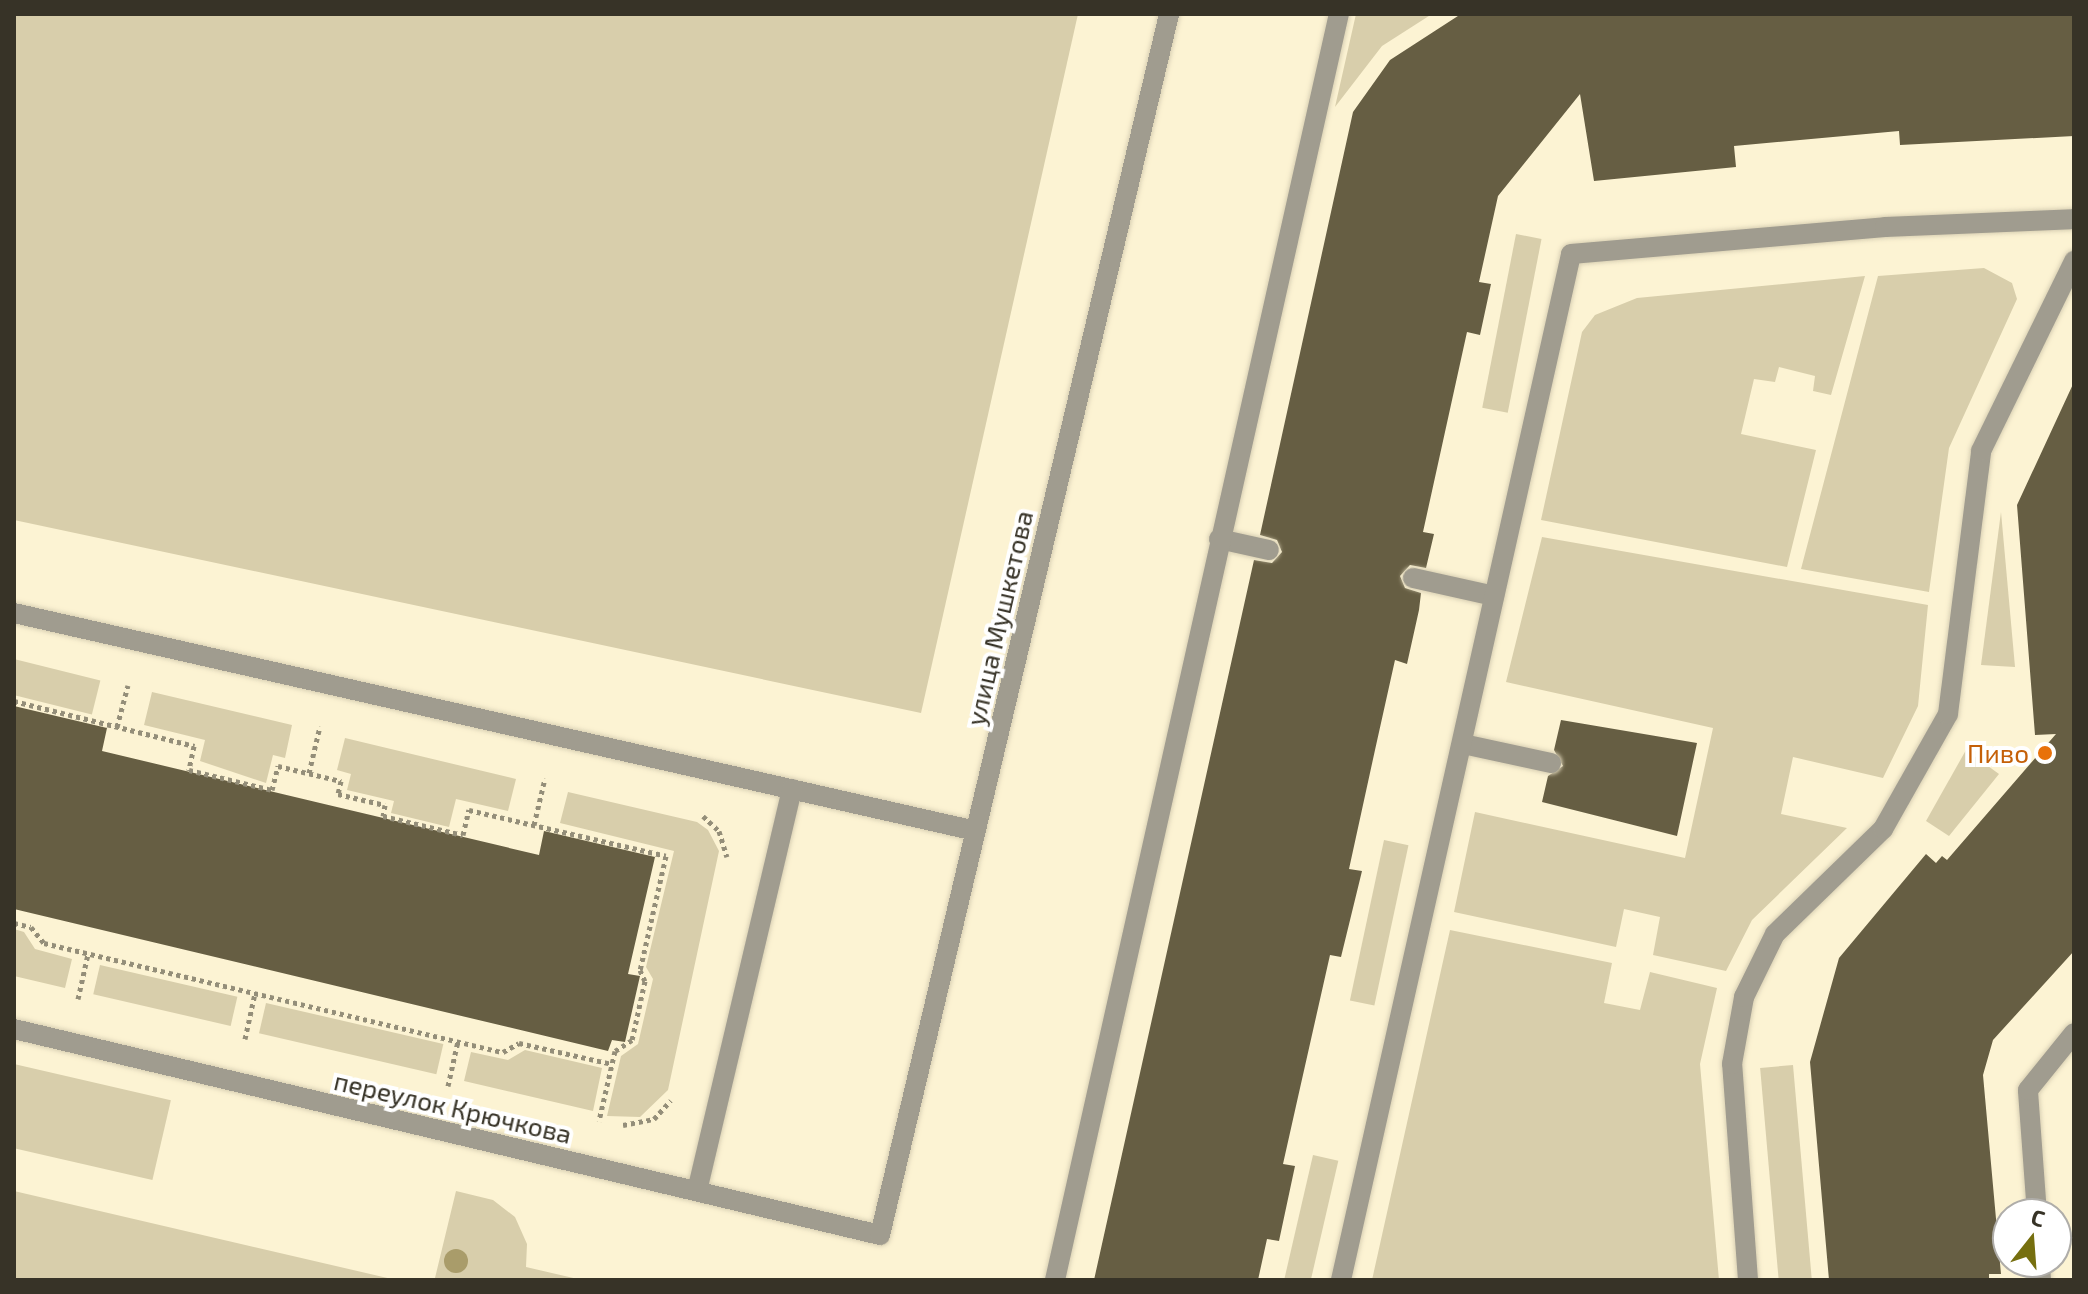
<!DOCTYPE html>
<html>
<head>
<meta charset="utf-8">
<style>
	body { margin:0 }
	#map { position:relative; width:2088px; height:1294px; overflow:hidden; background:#fcf3d3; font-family:"Exo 2",sans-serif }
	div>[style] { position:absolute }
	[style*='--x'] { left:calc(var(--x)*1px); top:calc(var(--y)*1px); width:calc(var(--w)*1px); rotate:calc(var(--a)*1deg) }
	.green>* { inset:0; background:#d8ceab; transform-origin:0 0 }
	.building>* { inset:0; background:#665e43 }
	.path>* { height:5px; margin-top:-2.5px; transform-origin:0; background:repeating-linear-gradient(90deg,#948e79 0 4px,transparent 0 8px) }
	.roads { filter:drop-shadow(0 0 2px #d9d0b4) drop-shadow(0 0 2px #d9d0b4) }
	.lane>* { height:20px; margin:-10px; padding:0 10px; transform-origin:10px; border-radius:10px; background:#a09c8f }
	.street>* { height:20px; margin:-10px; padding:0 10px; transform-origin:10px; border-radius:10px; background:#a09c8f }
	.trees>* { width:24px; height:24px; margin:-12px; border-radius:50%; background:#a99c6a }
	.dots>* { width:22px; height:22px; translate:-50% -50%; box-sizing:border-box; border:4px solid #fff; border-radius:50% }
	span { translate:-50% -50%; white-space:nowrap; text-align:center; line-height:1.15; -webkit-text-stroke:8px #fff; paint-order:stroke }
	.street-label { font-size:26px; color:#373327 }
	.food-label { font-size:26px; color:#c56008 }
	.right { translate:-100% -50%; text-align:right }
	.frame { position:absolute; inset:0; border:16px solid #373327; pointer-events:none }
	.north { position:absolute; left:1992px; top:1198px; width:80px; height:80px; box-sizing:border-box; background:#fff; border:2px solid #afada9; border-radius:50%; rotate:17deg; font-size:22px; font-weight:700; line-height:32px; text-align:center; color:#373327 }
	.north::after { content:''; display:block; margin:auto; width:28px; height:36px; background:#766f0f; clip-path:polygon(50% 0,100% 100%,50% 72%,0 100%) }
</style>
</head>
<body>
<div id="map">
	<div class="green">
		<div style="clip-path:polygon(14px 14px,1078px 14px,921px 713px,14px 520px)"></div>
		<div style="clip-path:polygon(1356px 14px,1432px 14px,1382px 46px,1335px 107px)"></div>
		<div style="left:1516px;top:234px;width:26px;height:177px;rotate:11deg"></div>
		<div style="clip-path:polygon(1984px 268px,2012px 283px,2017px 299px,1949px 448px,1929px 592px,1801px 569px,1878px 276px)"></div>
		<div style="clip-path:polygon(1865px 276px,1831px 395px,1813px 391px,1815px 376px,1779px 367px,1775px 382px,1754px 379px,1741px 434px,1816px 450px,1787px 567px,1541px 520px,1582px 332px,1595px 315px,1637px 298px)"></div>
		<div style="clip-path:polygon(2001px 512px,2015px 667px,1981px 665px)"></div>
		<div style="clip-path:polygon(1542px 537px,1928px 605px,1918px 706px,1883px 778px,1793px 757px,1781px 814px,1847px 828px,1752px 920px,1726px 971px,1653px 955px,1660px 917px,1624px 909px,1616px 947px,1454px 912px,1475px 812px,1685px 858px,1713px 728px,1506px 682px)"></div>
		<div style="left:14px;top:659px;width:89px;height:35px;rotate:14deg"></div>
		<div style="clip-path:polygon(152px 692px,292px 725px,285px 758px,273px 755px,266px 783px,200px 761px,205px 740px,144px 725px)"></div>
		<div style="clip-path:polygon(345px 738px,516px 779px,508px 811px,456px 799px,449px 827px,391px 813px,394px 801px,347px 790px,351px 774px,337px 770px)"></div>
		<div style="clip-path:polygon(1966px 750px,1999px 774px,1949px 836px,1926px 821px)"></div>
		<div style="clip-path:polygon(568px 792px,697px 822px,708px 830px,719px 851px,668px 1090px,640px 1117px,607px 1116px,621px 1056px,638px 1044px,653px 979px,646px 967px,674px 851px,560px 823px)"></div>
		<div style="left:1384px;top:840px;width:25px;height:164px;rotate:12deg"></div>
		<div style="clip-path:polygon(14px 929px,24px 932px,35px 949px,72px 959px,65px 988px,14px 976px)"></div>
		<div style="clip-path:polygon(1450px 930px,1612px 963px,1604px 1003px,1640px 1010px,1650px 972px,1717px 988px,1700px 1064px,1719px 1280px,1372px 1280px)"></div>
		<div style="left:100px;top:965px;width:141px;height:30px;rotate:13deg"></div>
		<div style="left:266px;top:1003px;width:182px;height:31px;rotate:13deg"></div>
		<div style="clip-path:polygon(525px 1050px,602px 1068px,593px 1111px,464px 1081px,471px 1052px,508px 1060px)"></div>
		<div style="left:14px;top:1064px;width:161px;height:82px;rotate:13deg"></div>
		<div style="left:1793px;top:1065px;width:216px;height:33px;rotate:85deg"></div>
		<div style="left:1313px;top:1155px;width:26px;height:128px;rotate:13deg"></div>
		<div style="clip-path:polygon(14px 1191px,396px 1280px,14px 1280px)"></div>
		<div style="clip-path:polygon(456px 1191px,493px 1200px,515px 1217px,527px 1244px,526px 1267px,582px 1280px,435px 1278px)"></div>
	</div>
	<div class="building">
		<div style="clip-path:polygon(1461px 14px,2074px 14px,2074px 136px,1900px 145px,1899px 131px,1734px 146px,1736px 167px,1594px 181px,1580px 94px,1498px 196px,1479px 282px,1491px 284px,1480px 335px,1467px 332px,1423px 532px,1434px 534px,1426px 568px,1410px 565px,1400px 576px,1405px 588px,1421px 593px,1419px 610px,1407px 664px,1395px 660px,1375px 750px,1349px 869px,1362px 871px,1341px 957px,1330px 955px,1298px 1097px,1283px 1164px,1295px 1166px,1279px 1241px,1267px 1239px,1258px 1280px,1094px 1280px,1254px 560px,1272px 563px,1282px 552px,1277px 540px,1260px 535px,1353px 112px,1390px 60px)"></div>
		<div style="clip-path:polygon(2074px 382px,2074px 951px,1993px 1040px,1983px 1075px,2001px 1274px,1989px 1274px,1989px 1280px,1829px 1280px,1810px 1062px,1839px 958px,1926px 854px,1936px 863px,1942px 856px,1947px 860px,2056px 734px,2035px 735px,2017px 505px)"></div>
		<div style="clip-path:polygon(14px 706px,107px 728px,102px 751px,320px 803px,539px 855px,544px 831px,655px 857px,628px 974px,640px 976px,625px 1042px,612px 1040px,608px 1051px,14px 909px)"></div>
		<div style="clip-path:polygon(1561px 720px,1697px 743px,1677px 836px,1542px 802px,1548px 776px,1563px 766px,1554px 750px)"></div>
	</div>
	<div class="path">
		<div style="--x:14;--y:701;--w:186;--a:14"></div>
		<div style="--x:194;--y:746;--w:25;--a:102"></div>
		<div style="--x:189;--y:770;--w:85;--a:13.5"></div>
		<div style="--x:272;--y:790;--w:25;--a:-76"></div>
		<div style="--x:278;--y:766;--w:65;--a:13.4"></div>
		<div style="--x:341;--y:781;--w:13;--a:103"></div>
		<div style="--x:338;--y:794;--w:48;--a:13.2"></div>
		<div style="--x:385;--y:805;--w:11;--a:100"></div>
		<div style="--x:383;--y:816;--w:82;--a:13.4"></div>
		<div style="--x:463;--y:835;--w:26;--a:-77"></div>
		<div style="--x:469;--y:810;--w:202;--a:13.1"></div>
		<div style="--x:666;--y:856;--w:117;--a:102.8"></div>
		<div style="--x:640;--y:970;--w:12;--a:66"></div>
		<div style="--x:645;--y:981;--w:60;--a:102.4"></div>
		<div style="--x:632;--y:1040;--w:20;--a:147"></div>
		<div style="--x:615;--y:1051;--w:72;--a:102.9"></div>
		<div style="--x:117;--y:727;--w:43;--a:-75.3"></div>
		<div style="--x:309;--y:773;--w:48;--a:-76.8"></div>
		<div style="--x:703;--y:816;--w:22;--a:43"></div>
		<div style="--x:719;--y:831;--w:27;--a:73"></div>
		<div style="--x:534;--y:825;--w:48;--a:-76.8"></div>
		<div style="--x:14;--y:923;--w:17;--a:13"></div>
		<div style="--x:31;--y:927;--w:21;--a:51"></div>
		<div style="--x:44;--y:943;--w:472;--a:13.4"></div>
		<div style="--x:503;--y:1052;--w:18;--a:-29"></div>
		<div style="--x:519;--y:1043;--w:95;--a:12.7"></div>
		<div style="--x:78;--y:999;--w:46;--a:-77.5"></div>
		<div style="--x:245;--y:1039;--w:47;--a:-77.7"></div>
		<div style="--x:448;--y:1086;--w:46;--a:-77.5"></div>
		<div style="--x:623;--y:1125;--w:32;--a:-11"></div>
		<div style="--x:654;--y:1119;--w:25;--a:-48"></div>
	</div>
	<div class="roads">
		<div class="lane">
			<div style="--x:1219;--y:539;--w:51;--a:12.4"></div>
			<div style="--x:1413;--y:578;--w:83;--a:12.5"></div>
			<div style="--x:14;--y:613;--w:986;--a:12.77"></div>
			<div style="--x:1463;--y:744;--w:90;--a:12.2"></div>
			<div style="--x:697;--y:1191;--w:413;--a:-76.7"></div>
			<div style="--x:2037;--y:1214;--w:124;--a:-94.2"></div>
			<div style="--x:2028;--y:1090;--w:73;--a:-51.1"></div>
			<div style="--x:2040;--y:1262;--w:18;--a:87"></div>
			<div style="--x:1055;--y:1280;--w:1297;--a:-77.36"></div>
			<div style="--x:1341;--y:1280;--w:1051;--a:-77.36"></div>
			<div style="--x:1571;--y:254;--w:315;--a:-4.9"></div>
			<div style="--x:1885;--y:227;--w:189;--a:-2.4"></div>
			<div style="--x:1748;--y:1280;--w:217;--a:-94.2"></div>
			<div style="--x:1732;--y:1064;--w:68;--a:-79.8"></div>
			<div style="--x:1744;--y:997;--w:70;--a:-63.8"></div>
			<div style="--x:1775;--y:934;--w:151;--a:-44.2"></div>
			<div style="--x:1883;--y:829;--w:132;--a:-60.5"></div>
			<div style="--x:1948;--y:714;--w:265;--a:-82.8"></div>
			<div style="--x:1981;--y:451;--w:212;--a:-63.9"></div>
		</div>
		<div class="street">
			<div style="--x:14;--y:1029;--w:890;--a:13.38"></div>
			<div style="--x:880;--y:1235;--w:1255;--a:-76.68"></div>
		</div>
	</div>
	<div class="trees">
		<div style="left:456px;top:1261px"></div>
	</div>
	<div class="dots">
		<div style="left:2045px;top:753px;background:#e8710a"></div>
	</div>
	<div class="street-label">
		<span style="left:999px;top:618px;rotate:-77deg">улица Мушкетова</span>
		<span style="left:453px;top:1107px;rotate:13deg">переулок Крючкова</span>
	</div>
	<div class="food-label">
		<span class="right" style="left:2029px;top:753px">Пиво</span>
	</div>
	<div class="frame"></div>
	<div class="north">С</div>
</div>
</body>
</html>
